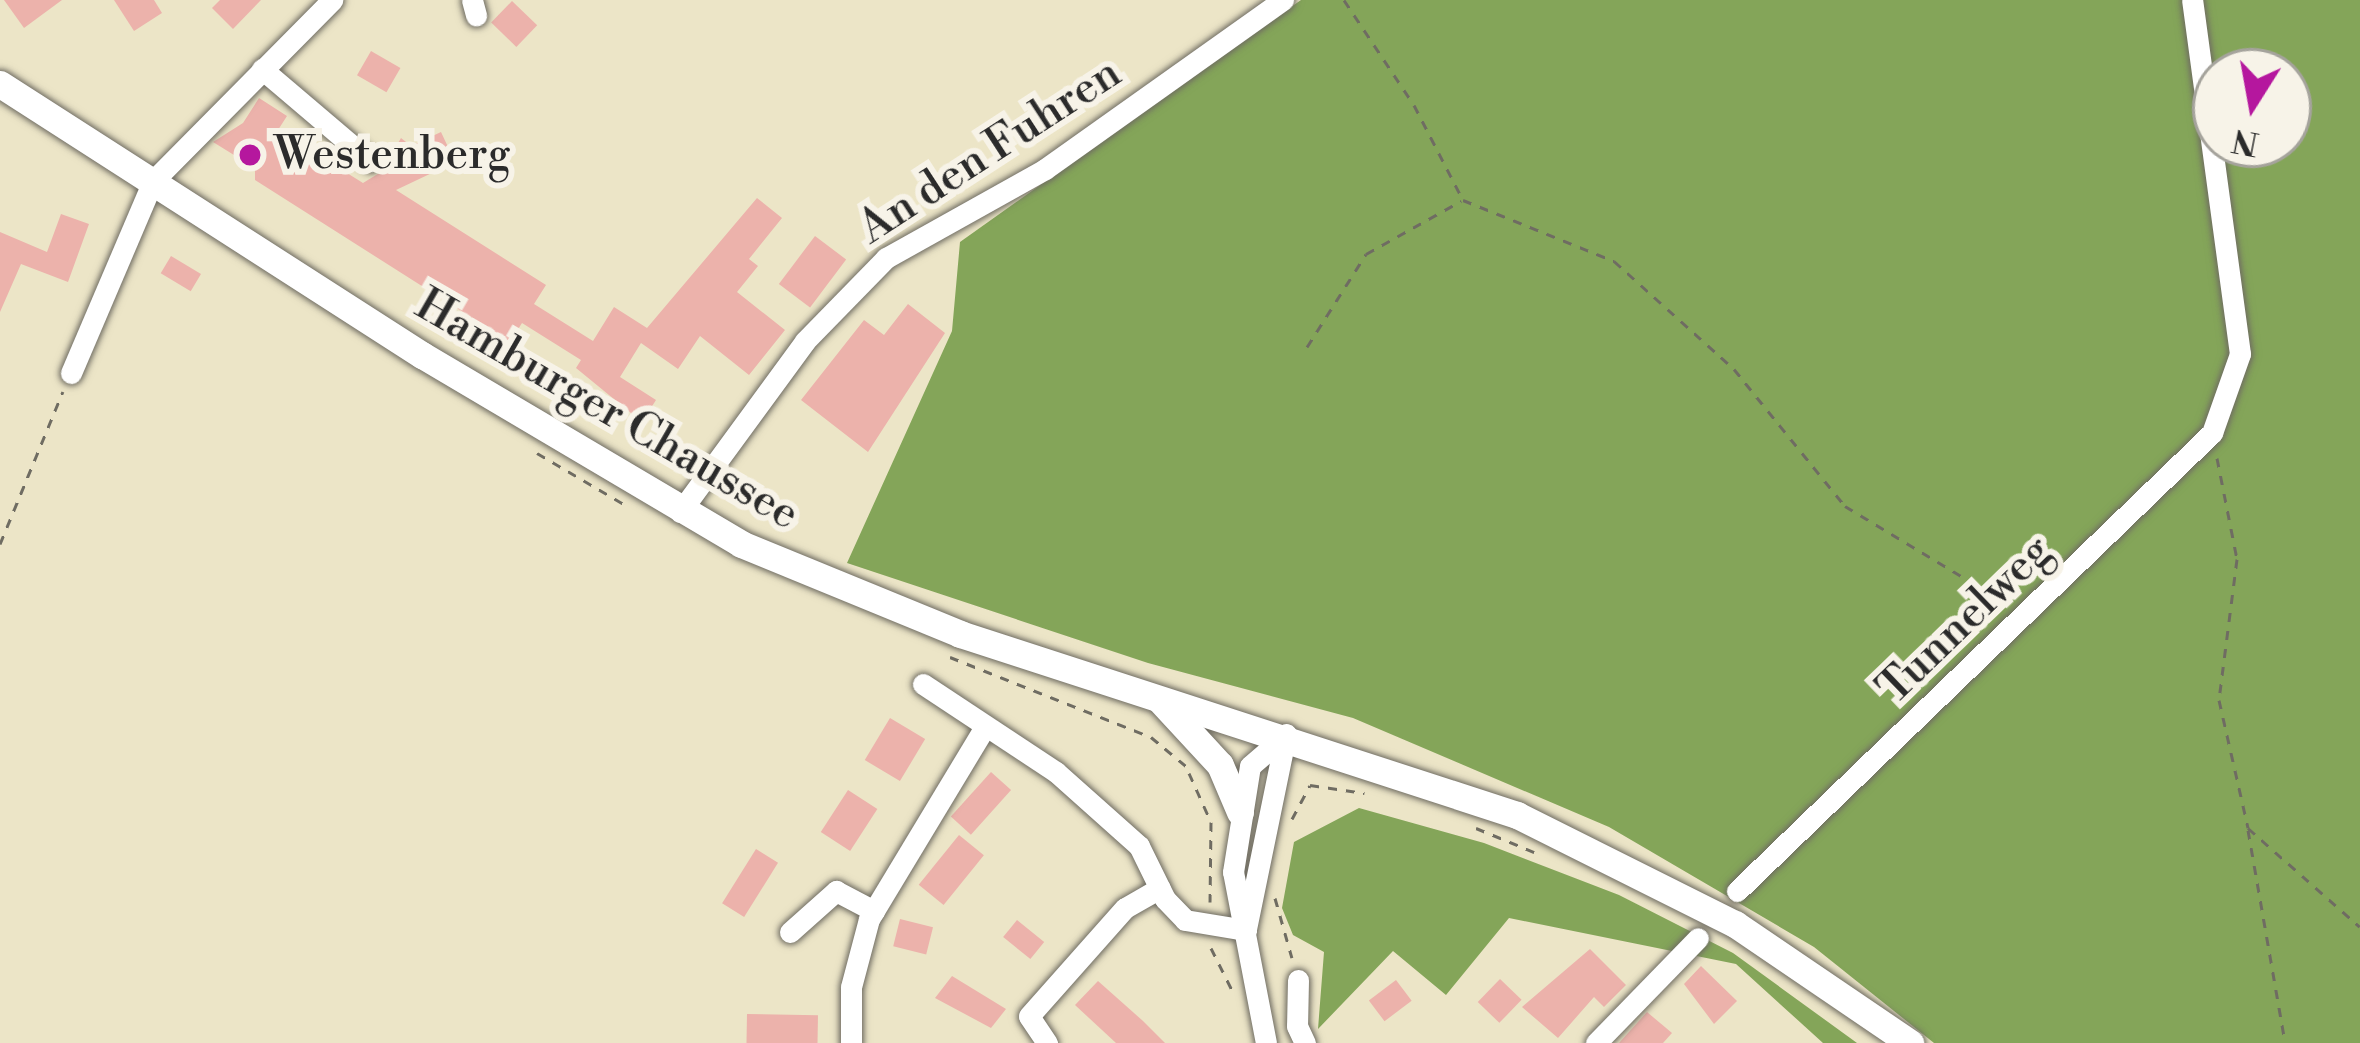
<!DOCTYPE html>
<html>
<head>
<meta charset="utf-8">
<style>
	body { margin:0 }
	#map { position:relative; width:2360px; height:1043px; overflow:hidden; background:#ece5c7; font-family:"Libre Bodoni",serif }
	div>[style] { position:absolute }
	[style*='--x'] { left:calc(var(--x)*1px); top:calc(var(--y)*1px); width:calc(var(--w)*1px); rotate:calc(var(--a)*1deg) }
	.forest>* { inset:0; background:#84a559 }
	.building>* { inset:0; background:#ecb2ab; transform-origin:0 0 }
	.path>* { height:3px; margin-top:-1.5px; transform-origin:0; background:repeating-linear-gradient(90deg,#6f6c62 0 9px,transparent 0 18px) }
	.roads { filter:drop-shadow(0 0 3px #6f6c62) drop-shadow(0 0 3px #6f6c62) }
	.minor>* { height:21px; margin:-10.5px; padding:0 10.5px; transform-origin:10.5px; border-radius:10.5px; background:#fff }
	.major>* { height:27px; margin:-13.5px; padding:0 13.5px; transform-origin:13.5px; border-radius:13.5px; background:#fff }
	.dots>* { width:33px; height:33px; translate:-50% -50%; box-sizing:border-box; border:6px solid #f7f3e8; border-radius:50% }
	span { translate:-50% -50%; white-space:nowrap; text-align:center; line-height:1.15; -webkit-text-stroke:12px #f7f3e8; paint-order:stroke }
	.street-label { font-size:45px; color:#2b2b2b }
	.poi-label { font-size:45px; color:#2b2b2b }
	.left { translate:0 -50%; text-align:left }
	.north { position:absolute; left:2192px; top:48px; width:120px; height:120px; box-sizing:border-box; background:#f7f3e8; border:3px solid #a5a39c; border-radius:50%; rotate:191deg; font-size:33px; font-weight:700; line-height:48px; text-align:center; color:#2b2b2b }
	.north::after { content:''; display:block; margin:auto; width:42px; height:54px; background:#b5179e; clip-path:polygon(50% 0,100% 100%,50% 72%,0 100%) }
</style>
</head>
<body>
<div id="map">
	<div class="forest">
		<div style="clip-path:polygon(evenodd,1301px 0,2360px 0,2360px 1043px,1934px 1043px,1814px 947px,1609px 827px,1353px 718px,1148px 663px,847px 563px,952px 331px,960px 242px,1301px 0,2216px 72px,2288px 72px,2288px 144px,2216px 144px,2216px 72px)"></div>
		<div style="clip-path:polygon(1359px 808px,1484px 843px,1619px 895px,1733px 953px,1857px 1043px,1823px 1043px,1736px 964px,1509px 918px,1446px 995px,1393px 951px,1318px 1029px,1324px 952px,1293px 935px,1282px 908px,1294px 842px)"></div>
	</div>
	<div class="building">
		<div style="clip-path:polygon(4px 0,62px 0,24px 28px)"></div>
		<div style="clip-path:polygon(114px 0,154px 0,162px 13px,134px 31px)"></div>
		<div style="clip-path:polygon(220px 0,261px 0,233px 29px,212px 8px)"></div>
		<div style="left:512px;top:1px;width:35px;height:30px;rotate:44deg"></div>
		<div style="left:371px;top:51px;width:34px;height:28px;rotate:30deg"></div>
		<div style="clip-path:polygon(259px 98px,287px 116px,278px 130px,363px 183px,381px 172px,401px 138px,411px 146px,441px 132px,455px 162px,396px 190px,546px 285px,534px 304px,593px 341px,614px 307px,647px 328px,757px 198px,782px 218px,749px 259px,758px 266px,737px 292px,785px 330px,749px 375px,700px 336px,678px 369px,641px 343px,620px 377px,656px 400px,642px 422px,576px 368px,581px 360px,522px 323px,510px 342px,255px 180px,255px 168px,213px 142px,243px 123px)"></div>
		<div style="clip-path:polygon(61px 214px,89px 224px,68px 282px,21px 264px,0 312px,0 232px,47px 252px)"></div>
		<div style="left:815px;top:236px;width:39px;height:60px;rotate:37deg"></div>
		<div style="left:171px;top:256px;width:35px;height:20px;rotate:31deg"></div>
		<div style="clip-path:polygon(908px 304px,945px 333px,868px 452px,801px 400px,864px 320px,884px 335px)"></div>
		<div style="left:890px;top:718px;width:41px;height:49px;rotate:31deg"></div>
		<div style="left:991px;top:772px;width:27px;height:60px;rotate:42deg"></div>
		<div style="left:848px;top:790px;width:35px;height:50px;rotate:33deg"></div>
		<div style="left:959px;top:835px;width:32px;height:64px;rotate:39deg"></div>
		<div style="left:756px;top:849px;width:26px;height:64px;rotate:32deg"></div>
		<div style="left:900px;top:919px;width:34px;height:28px;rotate:14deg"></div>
		<div style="left:1017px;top:920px;width:35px;height:22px;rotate:39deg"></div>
		<div style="clip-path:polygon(1590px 949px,1626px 985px,1604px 1007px,1594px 997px,1558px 1038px,1522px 1007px)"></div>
		<div style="clip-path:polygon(1701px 966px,1737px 1001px,1714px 1024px,1684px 984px)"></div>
		<div style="clip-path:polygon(952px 976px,1006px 1009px,991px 1028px,935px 998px)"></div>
		<div style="left:1500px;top:979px;width:30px;height:32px;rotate:44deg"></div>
		<div style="left:1396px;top:980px;width:26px;height:34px;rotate:53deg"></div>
		<div style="clip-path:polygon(1098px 981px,1143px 1021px,1165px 1043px,1116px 1043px,1075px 1005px)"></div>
		<div style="clip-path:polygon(1647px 1012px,1672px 1033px,1663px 1043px,1619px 1043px)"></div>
		<div style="left:747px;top:1014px;width:71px;height:29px;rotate:1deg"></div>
	</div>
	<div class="path">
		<div style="--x:1344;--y:0;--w:126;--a:56.3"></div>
		<div style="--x:1414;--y:105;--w:107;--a:62.7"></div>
		<div style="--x:1463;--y:200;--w:163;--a:22"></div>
		<div style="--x:1614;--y:261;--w:161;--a:42"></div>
		<div style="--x:1734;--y:369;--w:176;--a:51"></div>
		<div style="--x:1845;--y:506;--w:186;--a:31.1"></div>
		<div style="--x:1307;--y:347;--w:110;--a:-57.6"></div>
		<div style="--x:1366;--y:254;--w:109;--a:-29.2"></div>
		<div style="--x:537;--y:453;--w:104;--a:30.5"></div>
		<div style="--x:2217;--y:458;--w:103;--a:78.8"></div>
		<div style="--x:2237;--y:559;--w:142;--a:97.3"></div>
		<div style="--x:2219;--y:700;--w:131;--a:77.2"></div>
		<div style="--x:2248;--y:828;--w:149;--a:41.5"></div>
		<div style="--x:0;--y:544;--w:165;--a:-67.6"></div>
		<div style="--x:950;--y:657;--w:216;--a:21.7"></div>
		<div style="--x:1151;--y:737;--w:53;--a:39.7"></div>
		<div style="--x:1189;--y:773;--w:54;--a:65.8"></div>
		<div style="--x:1211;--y:822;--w:80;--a:90.7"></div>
		<div style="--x:1292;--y:819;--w:38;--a:-62"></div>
		<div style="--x:1310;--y:785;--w:55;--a:8.4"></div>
		<div style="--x:1476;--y:828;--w:63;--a:22.5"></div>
		<div style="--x:2248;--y:830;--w:216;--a:80.1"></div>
		<div style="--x:1275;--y:898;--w:62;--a:74.2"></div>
		<div style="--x:1211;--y:948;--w:49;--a:63.4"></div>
	</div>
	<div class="roads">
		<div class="minor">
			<div style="--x:472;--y:0;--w:16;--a:75"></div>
			<div style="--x:262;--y:69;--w:142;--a:40.4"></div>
			<div style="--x:71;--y:373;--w:209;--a:-66.9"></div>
			<div style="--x:153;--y:181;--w:255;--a:-45.3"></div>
			<div style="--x:680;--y:512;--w:212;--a:-53.8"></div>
			<div style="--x:805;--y:341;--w:116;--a:-45.7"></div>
			<div style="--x:886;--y:258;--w:182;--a:-29.2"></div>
			<div style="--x:1045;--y:169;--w:292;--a:-35.4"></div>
			<div style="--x:923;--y:684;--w:159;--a:33.5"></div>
			<div style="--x:1056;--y:772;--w:111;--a:41.7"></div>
			<div style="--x:1139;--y:846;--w:59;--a:63.9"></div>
			<div style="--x:1165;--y:899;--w:29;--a:46"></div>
			<div style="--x:1185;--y:920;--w:62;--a:9.3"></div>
			<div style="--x:1737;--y:891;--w:660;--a:-43.96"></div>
			<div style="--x:2212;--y:433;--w:84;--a:-70.5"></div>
			<div style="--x:2240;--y:354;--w:357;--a:-97.7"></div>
			<div style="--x:1246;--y:929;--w:199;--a:-78.4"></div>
			<div style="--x:790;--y:932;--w:62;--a:-41.7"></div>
			<div style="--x:836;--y:891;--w:43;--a:27.8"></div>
			<div style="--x:1298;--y:980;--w:46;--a:91.2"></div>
			<div style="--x:1297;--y:1026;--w:19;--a:65"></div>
			<div style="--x:851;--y:1043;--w:56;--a:-90"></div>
			<div style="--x:851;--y:987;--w:70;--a:-75.2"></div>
			<div style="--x:869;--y:919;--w:224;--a:-58.9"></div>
			<div style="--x:1047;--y:1043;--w:32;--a:-124"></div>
			<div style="--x:1029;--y:1016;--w:144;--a:-48.4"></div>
			<div style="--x:1125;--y:908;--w:40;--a:-29.7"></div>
			<div style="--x:1266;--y:1043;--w:174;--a:-100.9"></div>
			<div style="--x:1233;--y:872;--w:107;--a:-80.9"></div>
			<div style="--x:1250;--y:766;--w:48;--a:-40.7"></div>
			<div style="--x:1596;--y:1043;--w:146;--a:-45.8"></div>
		</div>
		<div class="major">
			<div style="--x:0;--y:84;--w:502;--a:32.71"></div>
			<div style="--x:422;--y:355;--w:371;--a:30.6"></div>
			<div style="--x:741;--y:544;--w:237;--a:22.3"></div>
			<div style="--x:960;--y:634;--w:586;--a:18"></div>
			<div style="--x:1517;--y:815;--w:244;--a:26.6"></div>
			<div style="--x:1735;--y:924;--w:212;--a:34.2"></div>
			<div style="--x:1160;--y:700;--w:88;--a:47.3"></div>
			<div style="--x:1220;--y:765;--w:51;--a:66.9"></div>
		</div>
	</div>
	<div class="dots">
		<div style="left:250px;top:155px;background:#b5179e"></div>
	</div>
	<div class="street-label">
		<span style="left:990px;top:151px;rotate:-33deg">An den Fuhren</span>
		<span style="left:607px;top:410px;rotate:30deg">Hamburger Chaussee</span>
		<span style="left:1965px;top:620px;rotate:-44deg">Tunnelweg</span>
	</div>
	<div class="poi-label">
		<span class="left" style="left:274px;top:155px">Westenberg</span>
	</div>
	<div class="north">N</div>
</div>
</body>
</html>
